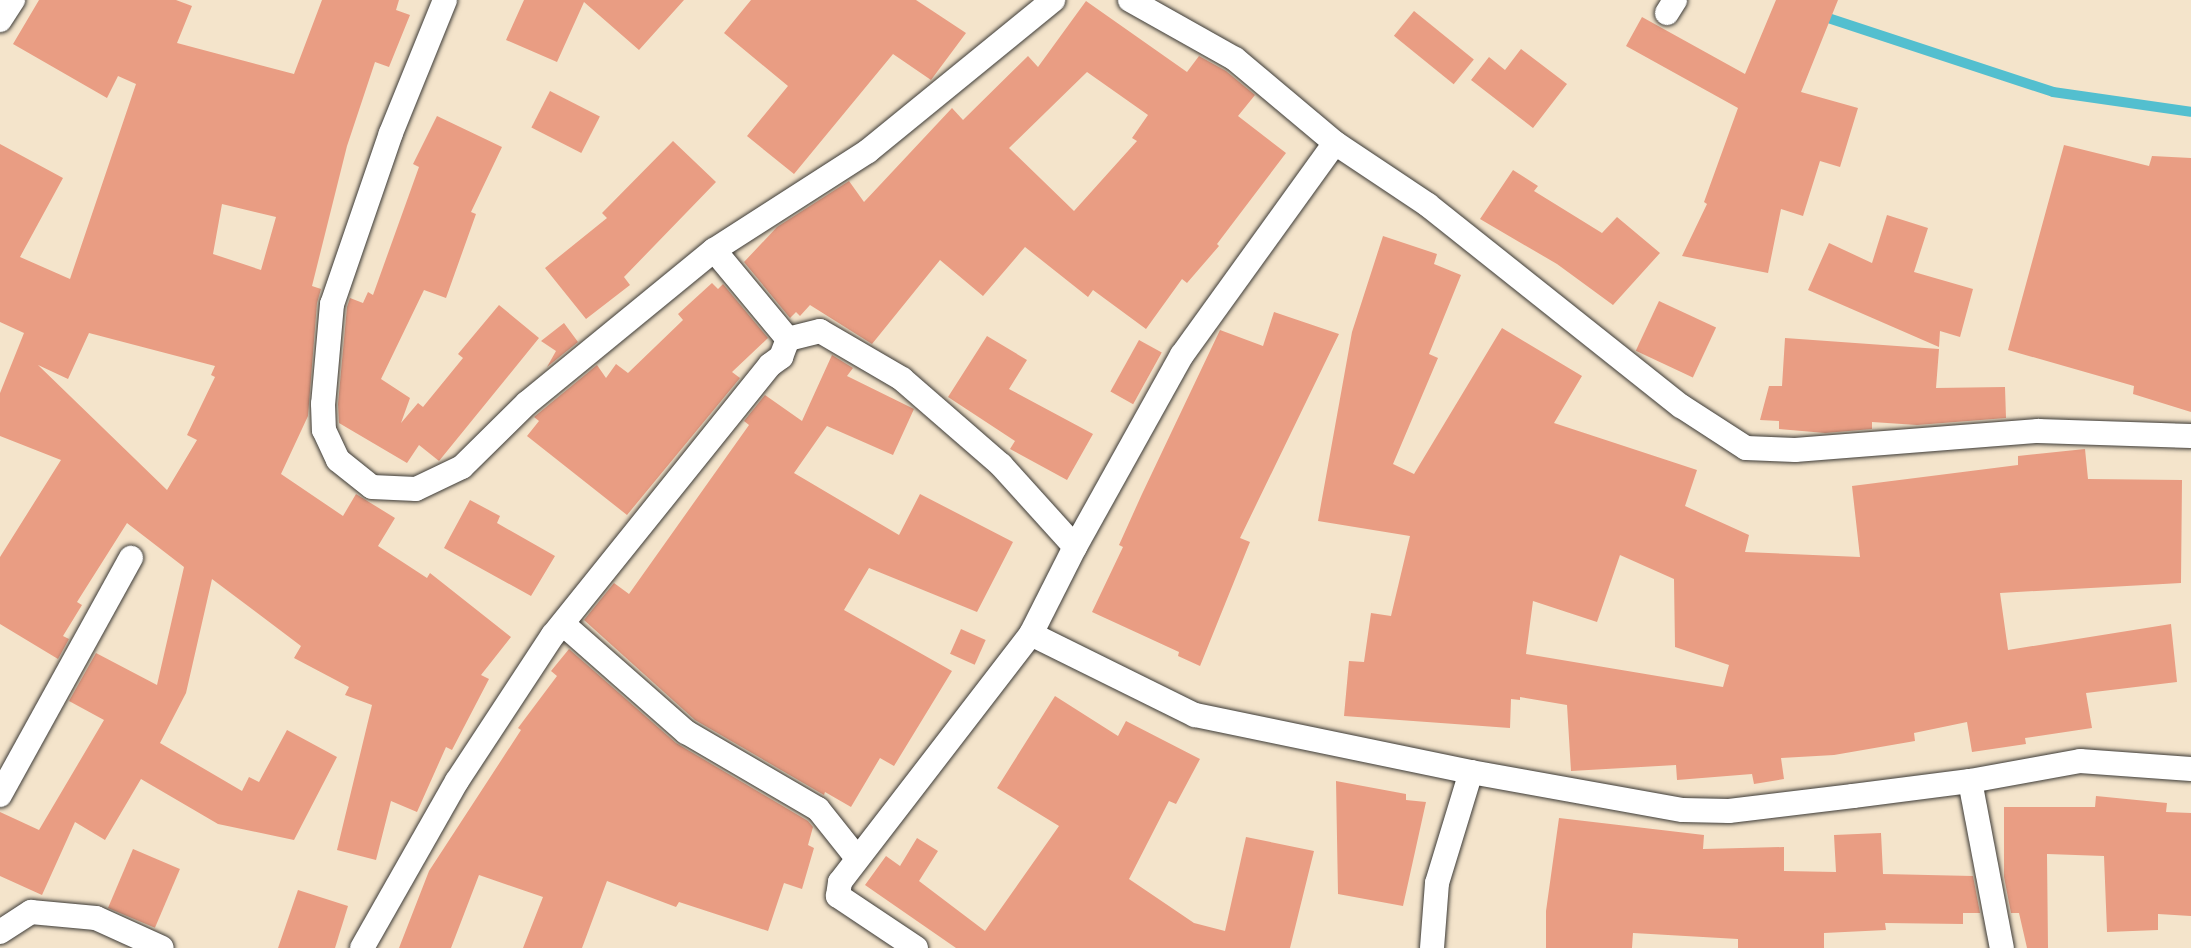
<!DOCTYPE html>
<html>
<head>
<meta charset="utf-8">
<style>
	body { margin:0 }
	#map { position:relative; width:2191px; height:948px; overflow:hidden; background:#f4e4cb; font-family:Pangolin,sans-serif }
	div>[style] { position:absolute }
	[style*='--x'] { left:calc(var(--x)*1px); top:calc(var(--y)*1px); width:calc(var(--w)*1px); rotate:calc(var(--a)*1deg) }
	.stream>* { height:10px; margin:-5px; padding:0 5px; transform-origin:5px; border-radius:5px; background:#53bfcf }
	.building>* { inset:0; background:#e99d83; transform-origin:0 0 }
	.roads { filter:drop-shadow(0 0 2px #3c3a36) drop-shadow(0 0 2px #3c3a36) }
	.minor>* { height:24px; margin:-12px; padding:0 12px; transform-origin:12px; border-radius:12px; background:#fff }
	span { translate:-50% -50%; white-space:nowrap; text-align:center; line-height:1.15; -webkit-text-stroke:6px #fdfcf7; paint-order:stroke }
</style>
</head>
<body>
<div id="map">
	<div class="stream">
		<div style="--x:1819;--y:15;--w:246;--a:18.2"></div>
		<div style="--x:2053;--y:92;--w:139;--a:8.2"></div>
	</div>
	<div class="building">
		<div style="clip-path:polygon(evenodd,39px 0,176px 0,192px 6px,177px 43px,294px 74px,322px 0,399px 0,396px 10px,410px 15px,389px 67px,375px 62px,347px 146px,312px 286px,321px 289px,317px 303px,308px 416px,281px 474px,343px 516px,356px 494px,395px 518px,378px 546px,427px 578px,430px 573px,511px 637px,481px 675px,489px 679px,452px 750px,446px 747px,417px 812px,391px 801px,376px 860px,337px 850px,372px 705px,345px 695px,349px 687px,294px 658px,301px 646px,212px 579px,186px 693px,160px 743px,242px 791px,249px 777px,259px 782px,287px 730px,337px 757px,294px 840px,218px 824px,141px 779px,105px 840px,75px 822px,42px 895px,0 876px,0 812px,39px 830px,104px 720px,69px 701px,96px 653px,157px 685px,184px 567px,127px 523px,77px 602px,82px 605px,63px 636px,69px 639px,58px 659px,0 624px,0 557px,61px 460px,0 436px,0 393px,24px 333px,0 322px,0 144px,63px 178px,20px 257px,70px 279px,136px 84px,118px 76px,107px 98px,13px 44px,39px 0,222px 204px,276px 217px,261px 270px,213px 254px,222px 204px,39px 0,89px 333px,215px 366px,211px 375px,215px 377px,187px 435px,197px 440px,167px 490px,38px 365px,68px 379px,89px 333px)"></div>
		<div style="clip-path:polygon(524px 0,684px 0,639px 50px,584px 2px,557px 62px,506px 40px)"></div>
		<div style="clip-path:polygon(751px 0,916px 0,966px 33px,931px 80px,893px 54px,794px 174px,747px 136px,788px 86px,724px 33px)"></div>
		<div style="clip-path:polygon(1776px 0,1838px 0,1801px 92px,1858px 108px,1840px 167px,1820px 161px,1803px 216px,1781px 209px,1768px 273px,1682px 256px,1707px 204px,1704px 202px,1738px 108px,1626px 46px,1642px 17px,1745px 74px)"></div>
		<div style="clip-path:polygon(evenodd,1086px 1px,1187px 72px,1199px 56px,1226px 71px,1255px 95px,1238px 116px,1286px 153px,1217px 244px,1219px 246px,1187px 283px,1182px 279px,1146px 329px,1093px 290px,1088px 297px,1025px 247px,983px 296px,940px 260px,872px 344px,810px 305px,800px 316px,796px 312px,790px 318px,744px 262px,777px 227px,849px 181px,864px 202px,952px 108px,963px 120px,1028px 56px,1038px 67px,1086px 1px,1087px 72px,1148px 115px,1132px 138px,1137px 141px,1074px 211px,1009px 148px,1087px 72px)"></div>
		<div style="left:1414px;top:11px;width:77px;height:32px;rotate:39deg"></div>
		<div style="clip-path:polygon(1521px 49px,1567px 84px,1533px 128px,1471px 80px,1489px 57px,1505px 70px)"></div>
		<div style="left:550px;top:91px;width:56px;height:41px;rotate:27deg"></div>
		<div style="clip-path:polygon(437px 116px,502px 147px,471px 212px,476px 214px,446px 298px,424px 290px,381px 379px,410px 398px,401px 423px,418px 403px,423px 407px,463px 358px,458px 354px,499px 305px,539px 338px,439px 461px,419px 445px,407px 463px,339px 423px,338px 404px,347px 307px,350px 298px,363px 303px,368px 292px,373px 295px,419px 167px,413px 164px)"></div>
		<div style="clip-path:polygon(673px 141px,716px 182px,624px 277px,630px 285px,586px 319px,545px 268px,607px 218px,602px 213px)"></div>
		<div style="clip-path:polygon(2064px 145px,2149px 166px,2152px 156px,2191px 158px,2191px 412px,2133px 394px,2134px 386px,2008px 350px)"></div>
		<div style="clip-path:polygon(1513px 170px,1538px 186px,1534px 191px,1602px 233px,1617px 217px,1660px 253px,1613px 305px,1557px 264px,1480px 219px)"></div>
		<div style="clip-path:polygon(1887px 215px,1928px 228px,1914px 272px,1973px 289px,1960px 337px,1940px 331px,1939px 347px,1808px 290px,1829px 243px,1872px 263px)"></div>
		<div style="clip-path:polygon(evenodd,1383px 236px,1437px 254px,1434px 264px,1461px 275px,1429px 354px,1438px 358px,1393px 464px,1414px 474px,1502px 328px,1582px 376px,1554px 423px,1697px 470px,1685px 506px,1749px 535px,1745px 552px,1860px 557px,1852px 486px,2018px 465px,2018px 456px,2085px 449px,2088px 479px,2182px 480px,2181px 583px,2000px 593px,2008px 650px,2171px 624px,2177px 682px,2086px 693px,2092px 728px,2025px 738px,2026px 744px,1972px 752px,1967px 722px,1914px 733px,1915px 741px,1834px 755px,1781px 758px,1784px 779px,1754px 784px,1752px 774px,1677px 780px,1676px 765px,1571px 771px,1567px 705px,1520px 697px,1520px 700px,1511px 699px,1510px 728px,1344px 716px,1349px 661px,1364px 662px,1371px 613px,1391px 616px,1410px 536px,1318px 521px,1352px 332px,1383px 236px,1620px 555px,1674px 579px,1675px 647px,1729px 665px,1723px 687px,1526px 654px,1533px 601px,1597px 622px,1620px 555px)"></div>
		<div style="clip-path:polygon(712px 283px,718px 289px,723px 284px,768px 338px,732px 372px,740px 378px,627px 515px,527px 436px,539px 421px,534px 417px,597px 365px,606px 378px,616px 364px,628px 373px,683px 320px,678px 314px)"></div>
		<div style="left:1659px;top:301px;width:63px;height:55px;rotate:25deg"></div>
		<div style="clip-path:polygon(1274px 312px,1339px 334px,1240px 538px,1250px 542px,1200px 666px,1178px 656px,1179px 652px,1092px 612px,1123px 547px,1119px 545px,1142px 494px,1220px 330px,1263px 346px)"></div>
		<div style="clip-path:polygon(564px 323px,578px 342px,547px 367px,556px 351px,541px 341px)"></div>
		<div style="clip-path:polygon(987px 336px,1027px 360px,1009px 389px,1093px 434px,1067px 480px,1010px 449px,1015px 441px,948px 397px)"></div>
		<div style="clip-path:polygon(1785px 338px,1939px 349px,1936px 388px,2005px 387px,2006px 418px,1917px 425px,1872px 422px,1872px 429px,1825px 433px,1779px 429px,1779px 421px,1760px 420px,1769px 386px,1782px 386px)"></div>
		<div style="left:1139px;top:340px;width:26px;height:59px;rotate:29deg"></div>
		<div style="clip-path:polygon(832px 355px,853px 368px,847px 376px,914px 409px,893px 455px,827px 426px,794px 473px,899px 535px,920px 494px,1013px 542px,977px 612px,869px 568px,844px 610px,952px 671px,894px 766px,880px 758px,851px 807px,825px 792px,824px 795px,695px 720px,584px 620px,614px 583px,629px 594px,749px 425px,744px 421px,765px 395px,802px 421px)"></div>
		<div style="clip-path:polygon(470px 500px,500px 516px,497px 523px,555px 556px,531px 596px,444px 548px)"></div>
		<div style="left:961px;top:629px;width:27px;height:27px;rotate:24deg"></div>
		<div style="clip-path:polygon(569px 649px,676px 743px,808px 821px,813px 827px,808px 845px,814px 848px,802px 889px,784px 883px,768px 931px,679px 902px,676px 907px,607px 881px,582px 948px,523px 948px,543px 897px,479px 875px,451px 948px,399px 948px,429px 871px,521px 730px,518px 728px,557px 676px,551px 671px)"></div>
		<div style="clip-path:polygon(1055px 696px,1118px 736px,1126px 721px,1200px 759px,1176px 804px,1169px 801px,1129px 879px,1194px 923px,1225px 931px,1246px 837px,1314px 851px,1290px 948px,956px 948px,865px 885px,886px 856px,900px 866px,917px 838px,938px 851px,919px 881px,985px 931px,1059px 826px,997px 788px)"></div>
		<div style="clip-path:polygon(1336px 781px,1406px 794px,1406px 800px,1426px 802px,1403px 906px,1338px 894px)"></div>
		<div style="clip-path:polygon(2096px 796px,2167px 803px,2166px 812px,2191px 813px,2191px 916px,2158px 914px,2158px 930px,2107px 932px,2104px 856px,2047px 854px,2048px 948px,2027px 948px,2019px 913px,2011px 913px,2004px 877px,2004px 807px,2095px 807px)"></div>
		<div style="clip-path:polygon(1559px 818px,1704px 835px,1703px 849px,1784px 847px,1784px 871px,1836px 872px,1834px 835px,1881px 833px,1883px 874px,1973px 876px,1980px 913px,1963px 913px,1963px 924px,1885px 923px,1886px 930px,1824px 933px,1824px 948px,1738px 948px,1738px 939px,1633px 933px,1632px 948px,1546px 948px,1546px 911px)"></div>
		<div style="left:133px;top:849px;width:51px;height:64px;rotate:23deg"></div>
		<div style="clip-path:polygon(298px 890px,348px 906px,335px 948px,278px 948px)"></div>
	</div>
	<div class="roads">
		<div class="minor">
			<div style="--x:445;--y:0;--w:144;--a:112.1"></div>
			<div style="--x:391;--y:133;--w:181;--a:109"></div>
			<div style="--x:332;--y:304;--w:100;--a:95.1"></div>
			<div style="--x:323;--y:404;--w:26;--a:88"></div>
			<div style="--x:324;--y:430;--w:33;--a:65"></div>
			<div style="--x:338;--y:460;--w:43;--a:38.5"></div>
			<div style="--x:372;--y:487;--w:44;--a:2.6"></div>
			<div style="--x:416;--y:489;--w:51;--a:-25.6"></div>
			<div style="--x:462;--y:467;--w:91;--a:-44.6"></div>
			<div style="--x:527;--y:403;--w:242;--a:-39.3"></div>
			<div style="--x:714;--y:250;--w:183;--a:-32.7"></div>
			<div style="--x:868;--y:151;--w:239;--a:-39.2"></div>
			<div style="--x:1130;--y:0;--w:120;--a:29.3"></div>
			<div style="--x:1235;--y:59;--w:131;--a:40"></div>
			<div style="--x:1335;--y:143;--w:112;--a:33.7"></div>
			<div style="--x:1428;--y:205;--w:323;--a:38.5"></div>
			<div style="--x:1681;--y:406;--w:77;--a:32.9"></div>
			<div style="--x:1746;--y:448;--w:49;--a:2.3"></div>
			<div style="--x:1795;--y:450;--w:244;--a:-4.5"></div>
			<div style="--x:2038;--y:431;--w:153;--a:1.9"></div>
			<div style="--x:1667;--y:13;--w:15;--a:-58"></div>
			<div style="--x:0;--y:20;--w:24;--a:-57"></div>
			<div style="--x:714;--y:250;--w:116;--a:50.3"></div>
			<div style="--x:563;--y:624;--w:164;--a:41.3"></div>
			<div style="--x:686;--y:732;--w:153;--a:30.3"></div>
			<div style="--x:818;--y:809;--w:63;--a:51.5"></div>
			<div style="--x:1031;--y:634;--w:183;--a:26.3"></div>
			<div style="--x:1195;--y:715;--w:282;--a:11.7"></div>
			<div style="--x:1471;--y:772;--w:215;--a:10.2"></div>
			<div style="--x:1683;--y:810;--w:46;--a:1.2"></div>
			<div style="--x:1729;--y:811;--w:125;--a:-6.9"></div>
			<div style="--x:1853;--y:796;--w:118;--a:-7.3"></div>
			<div style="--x:1970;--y:781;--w:112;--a:-10.3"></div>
			<div style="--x:2080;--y:761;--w:111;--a:4.1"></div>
			<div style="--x:1970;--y:781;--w:170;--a:79.2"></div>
			<div style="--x:0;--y:795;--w:271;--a:-61.1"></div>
			<div style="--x:0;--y:932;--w:37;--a:-33"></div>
			<div style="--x:31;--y:912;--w:65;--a:5.3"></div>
			<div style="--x:96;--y:918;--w:72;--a:24.4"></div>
			<div style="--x:362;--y:948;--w:192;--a:-60.4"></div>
			<div style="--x:457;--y:781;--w:175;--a:-56.7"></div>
			<div style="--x:553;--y:635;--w:346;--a:-51.2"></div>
			<div style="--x:770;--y:365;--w:14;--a:-36"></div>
			<div style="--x:781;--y:357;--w:19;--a:-69"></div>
			<div style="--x:788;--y:339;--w:33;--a:-14"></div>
			<div style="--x:820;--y:331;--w:95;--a:30.3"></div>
			<div style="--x:902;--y:379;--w:131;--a:41"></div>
			<div style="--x:1001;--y:465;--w:110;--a:47.9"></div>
			<div style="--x:916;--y:948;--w:94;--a:-146.3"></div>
			<div style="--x:838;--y:896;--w:14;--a:-82"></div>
			<div style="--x:840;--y:882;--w:313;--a:-52.4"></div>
			<div style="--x:1031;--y:634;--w:97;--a:-63.2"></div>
			<div style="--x:1075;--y:547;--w:220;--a:-60.9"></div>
			<div style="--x:1182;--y:355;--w:261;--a:-54.2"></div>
			<div style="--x:1432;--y:948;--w:65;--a:-85.6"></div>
			<div style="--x:1437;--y:883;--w:116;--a:-73"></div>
		</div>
	</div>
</div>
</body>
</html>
